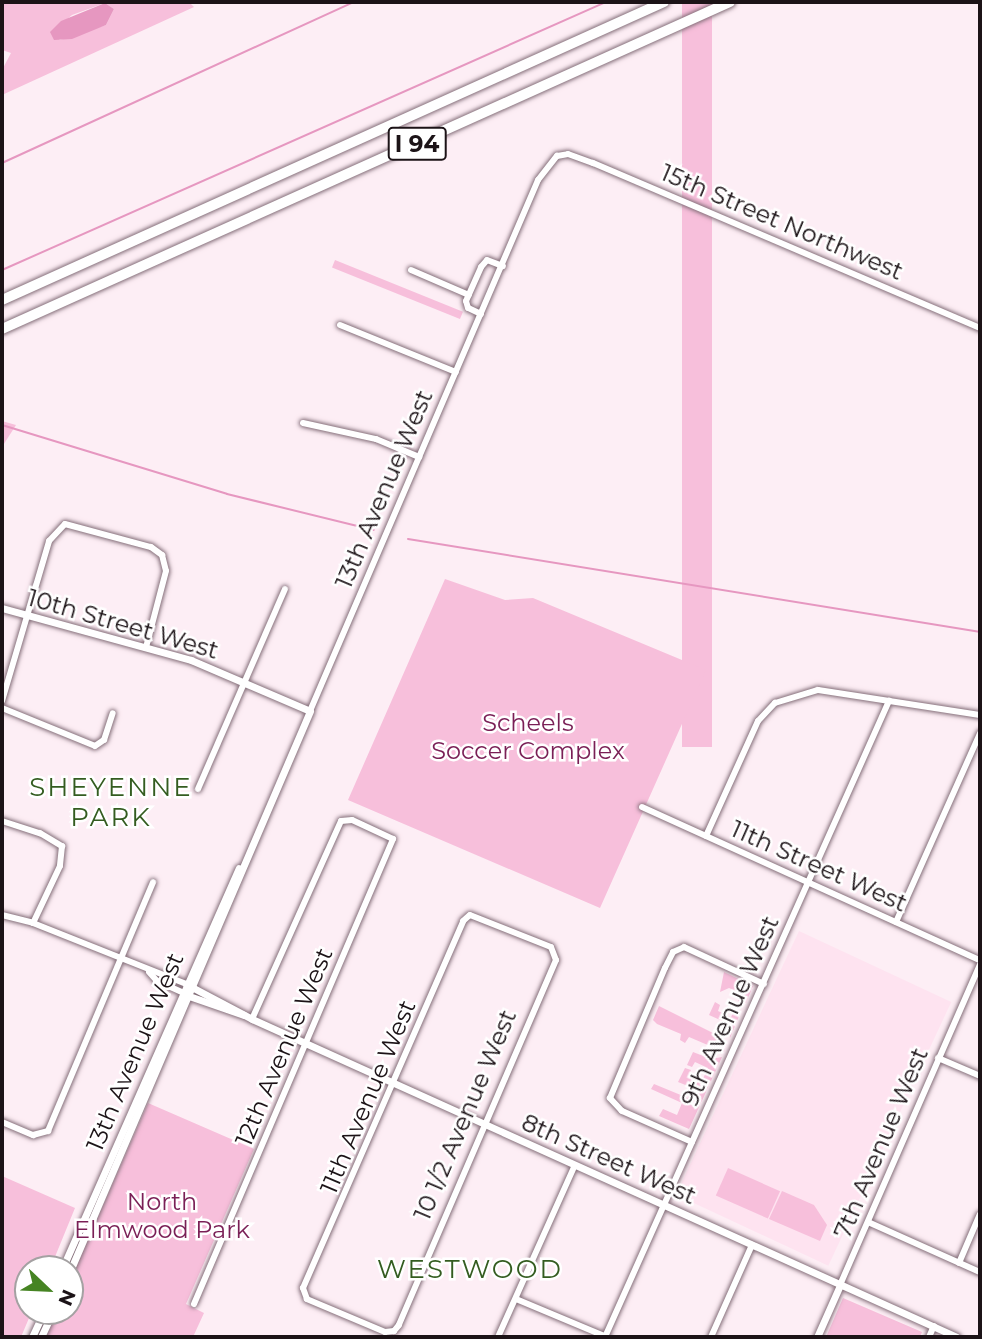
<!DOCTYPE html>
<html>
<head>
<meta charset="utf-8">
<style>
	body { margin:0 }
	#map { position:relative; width:982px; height:1339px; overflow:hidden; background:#fdeef5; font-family:Montserrat,sans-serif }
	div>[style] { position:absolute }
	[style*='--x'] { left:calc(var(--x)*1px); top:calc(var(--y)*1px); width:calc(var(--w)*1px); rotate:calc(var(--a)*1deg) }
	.built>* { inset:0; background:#fee3f0; transform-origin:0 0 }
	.green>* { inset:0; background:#f7bfdb; transform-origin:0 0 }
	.water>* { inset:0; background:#e697c0 }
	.stream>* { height:2px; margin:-1px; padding:0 1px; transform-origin:1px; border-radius:1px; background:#e697c0 }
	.roads { filter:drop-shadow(0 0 2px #856f7a) drop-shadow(0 0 2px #856f7a) }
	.minor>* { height:6px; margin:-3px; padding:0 3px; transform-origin:3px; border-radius:3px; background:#fff }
	.tertiary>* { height:7px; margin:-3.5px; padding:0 3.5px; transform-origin:3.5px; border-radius:3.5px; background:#fff }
	.motorway>* { height:10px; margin:-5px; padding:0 5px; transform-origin:5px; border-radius:5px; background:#fff }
	span { translate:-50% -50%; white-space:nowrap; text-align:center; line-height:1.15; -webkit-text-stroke:5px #fff; paint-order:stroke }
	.shield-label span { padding:2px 5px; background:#fff; border:2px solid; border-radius:5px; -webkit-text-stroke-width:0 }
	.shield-label { font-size:23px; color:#1c1317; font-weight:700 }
	.street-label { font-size:24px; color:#1c1317 }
	.park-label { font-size:24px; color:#7a1f56 }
	.neighbourhood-label { font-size:26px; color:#345c20; letter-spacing:2px }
	.frame { position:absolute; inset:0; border:4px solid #1c1317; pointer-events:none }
	.north { position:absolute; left:14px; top:1255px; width:70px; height:70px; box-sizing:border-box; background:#fff; border:2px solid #a4a1a2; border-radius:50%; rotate:113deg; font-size:19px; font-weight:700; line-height:28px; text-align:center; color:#1c1317 }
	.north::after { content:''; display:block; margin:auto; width:24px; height:32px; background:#468423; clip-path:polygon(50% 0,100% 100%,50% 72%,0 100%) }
</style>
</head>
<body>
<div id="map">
	<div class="built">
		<div style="left:799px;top:931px;width:168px;height:291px;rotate:25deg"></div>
	</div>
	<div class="green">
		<div style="clip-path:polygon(evenodd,2px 2px,189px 2px,194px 7px,2px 95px,2px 70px,11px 53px,2px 50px,2px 2px,105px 3px,114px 9px,106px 25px,60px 40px,51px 33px,72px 15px,105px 3px)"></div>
		<div style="left:682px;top:2px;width:30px;height:745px"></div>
		<div style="left:335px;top:260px;width:138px;height:8px;rotate:22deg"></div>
		<div style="clip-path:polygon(2px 421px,16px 425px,2px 447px)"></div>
		<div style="clip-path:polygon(445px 579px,505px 600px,533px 598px,706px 670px,600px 908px,348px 800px)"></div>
		<div style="clip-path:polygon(724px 972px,753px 986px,746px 1003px,738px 1001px,741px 993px,729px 988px,720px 992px)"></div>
		<div style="clip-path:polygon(715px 1002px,720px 1005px,718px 1011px,731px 1017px,734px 1011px,740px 1014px,730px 1038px,729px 1024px,709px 1015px)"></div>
		<div style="clip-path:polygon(659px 1006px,721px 1037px,727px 1044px,724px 1052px,689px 1037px,685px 1043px,680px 1040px,681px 1034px,657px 1024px,653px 1020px)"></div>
		<div style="clip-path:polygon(693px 1052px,711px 1059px,722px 1057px,689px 1129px,659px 1116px,663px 1109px,677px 1115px,682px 1103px,651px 1089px,654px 1084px,688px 1098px,693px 1088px,678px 1082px,685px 1068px,691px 1070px,688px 1077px,701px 1083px,708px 1068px,695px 1062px,692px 1067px,687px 1065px)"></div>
		<div style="clip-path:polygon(148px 1103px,254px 1149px,186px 1304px,204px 1313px,193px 1337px,46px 1337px,57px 1311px,70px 1311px,70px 1281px)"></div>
		<div style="left:728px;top:1168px;width:57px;height:30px;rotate:24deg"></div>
		<div style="clip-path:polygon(2px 1176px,75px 1208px,50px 1269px,28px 1269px,28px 1311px,32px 1311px,21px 1337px,2px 1337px)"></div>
		<div style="clip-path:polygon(782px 1191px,814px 1205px,827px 1225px,820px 1241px,769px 1219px)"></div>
		<div style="clip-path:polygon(843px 1298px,922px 1332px,920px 1337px,826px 1337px)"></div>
	</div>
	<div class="water">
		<div style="clip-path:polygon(105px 3px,114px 9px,106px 25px,72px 39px,54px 40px,50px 32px,61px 21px)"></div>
	</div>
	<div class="stream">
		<div style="--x:2;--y:163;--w:386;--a:-24.6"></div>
		<div style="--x:2;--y:270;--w:661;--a:-23.93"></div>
		<div style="--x:2;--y:425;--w:235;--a:17"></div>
		<div style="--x:227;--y:494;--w:151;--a:13.8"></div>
		<div style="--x:408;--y:539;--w:580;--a:9.23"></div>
	</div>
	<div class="roads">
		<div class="minor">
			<div style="--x:411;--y:270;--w:63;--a:23.3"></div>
			<div style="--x:481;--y:314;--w:14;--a:-155"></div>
			<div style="--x:468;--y:308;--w:7;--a:-106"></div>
			<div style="--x:466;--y:301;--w:37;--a:-66"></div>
			<div style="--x:481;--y:267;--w:9;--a:-49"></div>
			<div style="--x:487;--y:260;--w:17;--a:21"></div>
			<div style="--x:340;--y:325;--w:125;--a:22.1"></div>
			<div style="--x:303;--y:423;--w:75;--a:12.4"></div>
			<div style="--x:376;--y:439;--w:47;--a:22.7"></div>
			<div style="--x:2;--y:701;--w:167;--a:-73.6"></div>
			<div style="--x:49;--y:541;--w:23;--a:-47"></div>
			<div style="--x:65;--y:524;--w:89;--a:15"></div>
			<div style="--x:151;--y:547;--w:14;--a:36"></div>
			<div style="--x:162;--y:555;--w:16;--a:76"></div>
			<div style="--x:166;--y:571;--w:79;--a:104.7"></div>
			<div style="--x:2;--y:708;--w:100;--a:22.2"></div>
			<div style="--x:95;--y:746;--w:11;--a:-34"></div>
			<div style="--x:104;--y:740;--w:28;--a:-72"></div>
			<div style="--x:310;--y:711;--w:578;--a:-66.76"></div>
			<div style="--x:538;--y:180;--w:31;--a:-52"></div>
			<div style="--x:557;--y:156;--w:11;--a:-10"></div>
			<div style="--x:568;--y:154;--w:27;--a:20"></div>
			<div style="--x:593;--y:163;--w:421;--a:23.1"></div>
			<div style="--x:198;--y:789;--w:218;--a:-66.5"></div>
			<div style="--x:642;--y:807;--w:371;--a:24.4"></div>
			<div style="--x:2;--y:821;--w:40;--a:18"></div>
			<div style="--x:40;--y:833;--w:26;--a:31"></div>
			<div style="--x:62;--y:846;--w:20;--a:96"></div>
			<div style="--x:60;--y:866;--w:63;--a:115.3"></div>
			<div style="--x:706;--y:836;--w:126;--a:-65.7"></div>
			<div style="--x:758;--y:721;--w:25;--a:-47"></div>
			<div style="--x:775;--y:703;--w:45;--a:-16.8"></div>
			<div style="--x:818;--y:690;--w:164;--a:8.8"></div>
			<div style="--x:2;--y:915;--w:32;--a:14"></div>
			<div style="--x:33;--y:923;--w:165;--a:21.7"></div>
			<div style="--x:470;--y:915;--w:87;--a:21.6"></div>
			<div style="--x:551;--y:947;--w:14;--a:69"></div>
			<div style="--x:556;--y:960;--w:397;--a:113.3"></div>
			<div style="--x:399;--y:1325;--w:8;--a:130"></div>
			<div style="--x:394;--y:1331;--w:9;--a:174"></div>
			<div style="--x:385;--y:1332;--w:85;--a:-157.1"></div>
			<div style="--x:307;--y:1299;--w:12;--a:-110"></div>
			<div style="--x:303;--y:1288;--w:400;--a:-66.4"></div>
			<div style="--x:463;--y:921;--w:9;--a:-41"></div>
			<div style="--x:896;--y:922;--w:207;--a:-66"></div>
			<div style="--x:149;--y:972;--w:12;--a:48"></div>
			<div style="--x:157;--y:981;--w:27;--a:24"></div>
			<div style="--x:938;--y:1058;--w:46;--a:23.2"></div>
			<div style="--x:2;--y:1122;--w:34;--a:23"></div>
			<div style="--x:33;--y:1135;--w:16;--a:-15"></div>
			<div style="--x:48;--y:1131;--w:270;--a:-67.1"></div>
			<div style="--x:692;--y:1142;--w:77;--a:-156.1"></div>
			<div style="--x:622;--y:1111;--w:18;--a:-133"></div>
			<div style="--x:610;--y:1098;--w:141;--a:-67.1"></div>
			<div style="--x:665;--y:968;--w:18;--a:-63"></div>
			<div style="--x:673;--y:952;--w:12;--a:-24"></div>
			<div style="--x:684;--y:947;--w:88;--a:24.8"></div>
			<div style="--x:868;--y:1222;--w:123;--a:24.1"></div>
			<div style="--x:959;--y:1263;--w:53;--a:-66.8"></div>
			<div style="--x:840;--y:1285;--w:350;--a:-66.4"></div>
			<div style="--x:516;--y:1299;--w:99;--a:22.7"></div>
			<div style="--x:194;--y:1304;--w:506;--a:-66.83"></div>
			<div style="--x:393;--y:839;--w:45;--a:-155.1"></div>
			<div style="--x:352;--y:820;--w:11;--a:175"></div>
			<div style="--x:341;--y:821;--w:217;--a:114.2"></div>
			<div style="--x:498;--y:1337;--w:188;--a:-65.9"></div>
			<div style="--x:605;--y:1337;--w:697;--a:-65.94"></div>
			<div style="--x:711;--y:1337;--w:101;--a:-66"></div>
			<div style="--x:929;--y:1337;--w:12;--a:-66"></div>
		</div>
		<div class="tertiary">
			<div style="--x:2;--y:608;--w:196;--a:15.4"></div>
			<div style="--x:191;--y:660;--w:129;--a:23.2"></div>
			<div style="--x:310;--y:711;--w:609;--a:113.2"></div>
			<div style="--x:186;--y:984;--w:75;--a:27.9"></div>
			<div style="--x:252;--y:1019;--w:773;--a:24.28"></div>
			<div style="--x:186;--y:995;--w:61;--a:19"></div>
			<div style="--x:62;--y:1269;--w:438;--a:-66.2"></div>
			<div style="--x:32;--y:1337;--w:29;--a:-65"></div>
			<div style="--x:41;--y:1337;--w:29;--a:-65"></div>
			<div style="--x:817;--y:1337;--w:57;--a:-66.1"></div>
		</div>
		<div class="motorway">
			<div style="--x:2;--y:300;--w:726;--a:-24.23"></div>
			<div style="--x:2;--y:329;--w:798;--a:-24.19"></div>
		</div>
	</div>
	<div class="shield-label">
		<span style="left:417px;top:144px">I 94</span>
	</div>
	<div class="street-label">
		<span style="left:782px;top:222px;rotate:23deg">15th Street Northwest</span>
		<span style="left:384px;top:489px;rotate:-67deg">13th Avenue West</span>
		<span style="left:123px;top:624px;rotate:16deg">10th Street West</span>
		<span style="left:819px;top:866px;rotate:24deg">11th Street West</span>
		<span style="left:730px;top:1011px;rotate:-66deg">9th Avenue West</span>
		<span style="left:284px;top:1047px;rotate:-67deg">12th Avenue West</span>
		<span style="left:135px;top:1052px;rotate:-67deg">13th Avenue West</span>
		<span style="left:368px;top:1097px;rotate:-67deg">11th Avenue West</span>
		<span style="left:465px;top:1115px;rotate:-67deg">10 1/2 Avenue West</span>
		<span style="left:881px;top:1143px;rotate:-67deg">7th Avenue West</span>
		<span style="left:609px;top:1159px;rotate:24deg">8th Street West</span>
	</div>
	<div class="park-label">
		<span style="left:528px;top:737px">Scheels<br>Soccer Complex</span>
		<span style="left:162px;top:1216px">North<br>Elmwood Park</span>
	</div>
	<div class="neighbourhood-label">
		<span style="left:111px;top:803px">SHEYENNE<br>PARK</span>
		<span style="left:470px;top:1270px">WESTWOOD</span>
	</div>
	<div class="frame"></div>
	<div class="north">N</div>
</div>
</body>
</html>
